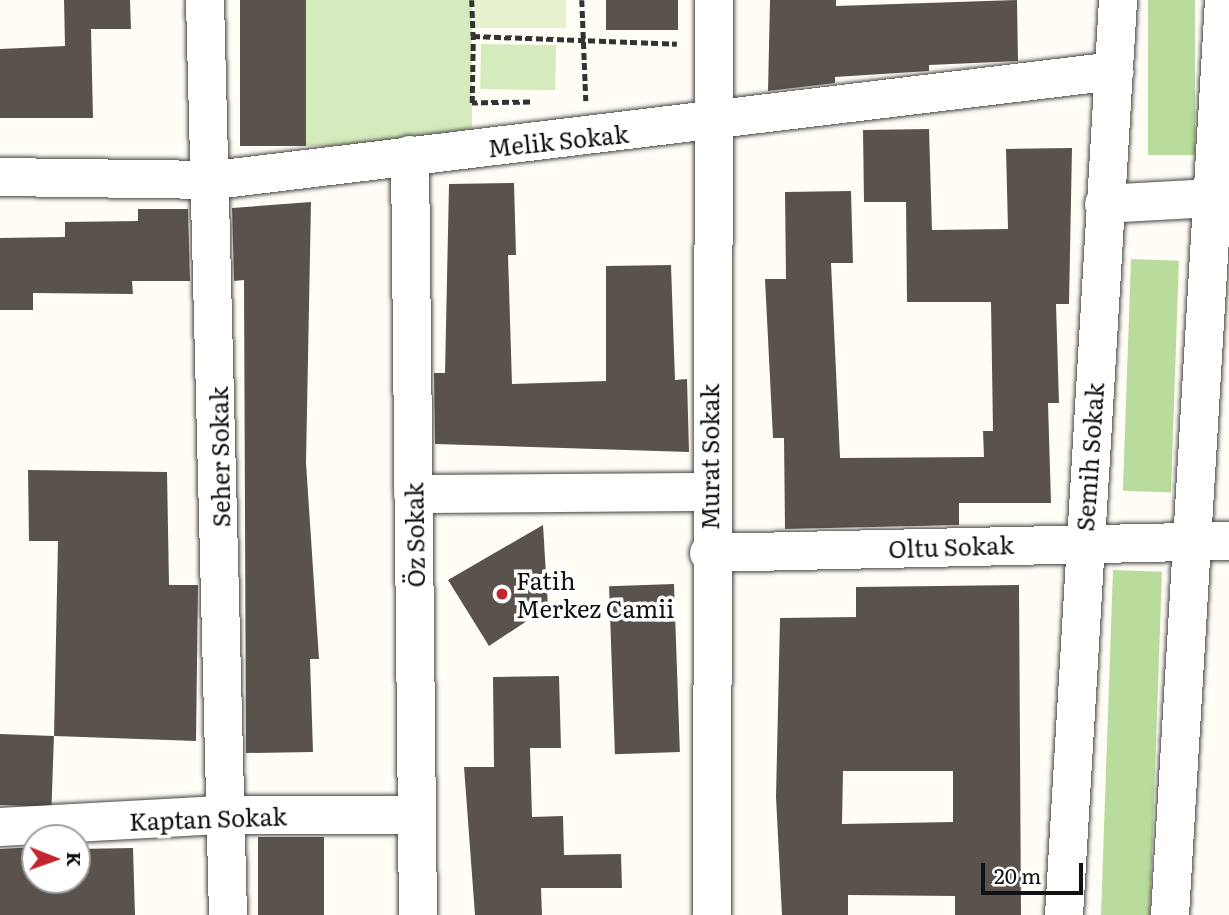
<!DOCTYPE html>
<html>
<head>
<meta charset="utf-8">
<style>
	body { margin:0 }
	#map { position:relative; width:1229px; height:915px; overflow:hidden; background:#fffdf5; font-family:Literata,serif }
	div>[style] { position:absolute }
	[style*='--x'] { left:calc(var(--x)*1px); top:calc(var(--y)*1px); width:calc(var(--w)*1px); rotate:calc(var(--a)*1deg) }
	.green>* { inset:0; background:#d5ebbd; transform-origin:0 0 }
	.forest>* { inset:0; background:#b9dc9c; transform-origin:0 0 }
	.pitch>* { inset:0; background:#e6f2cf; transform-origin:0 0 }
	.building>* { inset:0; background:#5a524d; transform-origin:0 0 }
	.path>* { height:4.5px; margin-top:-2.25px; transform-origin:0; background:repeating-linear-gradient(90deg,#333 0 7px,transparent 0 10.5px) }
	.roads { filter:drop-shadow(0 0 2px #444) drop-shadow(0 0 2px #444) }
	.minor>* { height:38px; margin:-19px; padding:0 19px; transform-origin:19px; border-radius:19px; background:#fff }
	.dots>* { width:19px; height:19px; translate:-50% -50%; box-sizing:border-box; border:4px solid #fff; border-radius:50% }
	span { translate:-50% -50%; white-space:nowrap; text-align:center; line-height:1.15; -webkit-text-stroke:7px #fff; paint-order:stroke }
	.street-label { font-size:24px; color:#111 }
	.poi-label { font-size:24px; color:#111 }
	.left { translate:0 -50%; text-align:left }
	.north { position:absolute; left:21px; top:824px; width:70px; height:70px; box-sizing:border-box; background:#fff; border:2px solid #a0a0a0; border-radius:50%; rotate:91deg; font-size:19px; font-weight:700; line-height:28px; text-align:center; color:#111 }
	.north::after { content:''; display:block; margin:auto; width:24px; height:32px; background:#c4262e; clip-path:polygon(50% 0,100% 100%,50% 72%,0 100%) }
	.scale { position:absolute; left:981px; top:863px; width:102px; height:32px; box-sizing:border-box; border:4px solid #111; border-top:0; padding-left:9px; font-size:21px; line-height:24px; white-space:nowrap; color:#111; -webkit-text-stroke:5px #fff; paint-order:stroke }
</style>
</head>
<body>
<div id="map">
	<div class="green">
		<div style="left:306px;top:0;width:166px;height:146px"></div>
		<div style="left:481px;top:44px;width:75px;height:45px;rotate:1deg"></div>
	</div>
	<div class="forest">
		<div style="left:1148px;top:0;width:47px;height:155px"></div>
		<div style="left:1131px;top:259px;width:48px;height:232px;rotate:2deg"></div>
		<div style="left:1113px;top:570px;width:49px;height:346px;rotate:2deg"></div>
	</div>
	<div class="pitch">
		<div style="left:475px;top:0;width:91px;height:28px"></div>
	</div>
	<div class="building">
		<div style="clip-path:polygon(64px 0,130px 0,131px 29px,91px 29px,93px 118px,0 118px,0 49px,65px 46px)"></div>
		<div style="left:240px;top:0;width:66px;height:146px"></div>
		<div style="left:606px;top:0;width:72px;height:30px"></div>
		<div style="clip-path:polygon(770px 0,836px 0,836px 6px,1017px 0,1018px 61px,929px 65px,929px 71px,835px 77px,835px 83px,768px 91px)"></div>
		<div style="clip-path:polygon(929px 129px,932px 230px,1008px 229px,1006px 149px,1072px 148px,1069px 304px,1056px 304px,1059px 403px,1048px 403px,1051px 503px,959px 503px,959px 525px,785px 529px,784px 438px,773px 438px,765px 279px,786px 279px,785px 192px,851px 191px,853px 263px,831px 263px,840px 458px,984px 457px,983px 431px,993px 431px,991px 302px,907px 302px,906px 202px,864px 202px,863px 130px)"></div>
		<div style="clip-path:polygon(514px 183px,516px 255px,508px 255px,512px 384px,606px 381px,606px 266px,671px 265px,675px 380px,687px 379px,689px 452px,435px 444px,434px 373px,445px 373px,449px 184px)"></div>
		<div style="clip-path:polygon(311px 202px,306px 463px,319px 659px,310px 659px,313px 752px,246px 753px,244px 280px,234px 281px,232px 208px)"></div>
		<div style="clip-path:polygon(138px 209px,188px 209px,190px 281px,132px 281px,133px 294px,33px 293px,33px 310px,0 310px,0 238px,65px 237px,65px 222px,138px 221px)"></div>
		<div style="clip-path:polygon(28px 470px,167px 472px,169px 585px,198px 585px,196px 741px,54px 736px,58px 541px,29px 541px)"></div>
		<div style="clip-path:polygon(543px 525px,548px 607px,489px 646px,448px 580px)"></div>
		<div style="left:674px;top:584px;width:168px;height:65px;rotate:88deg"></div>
		<div style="clip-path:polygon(evenodd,1019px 585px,1021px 915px,955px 915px,955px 896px,848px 895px,848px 915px,782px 915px,776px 797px,780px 618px,856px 617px,856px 587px,1019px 585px,843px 771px,953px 771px,953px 822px,842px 824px,843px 771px)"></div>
		<div style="clip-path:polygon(559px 676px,561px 748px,530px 748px,532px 817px,563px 816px,564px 855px,621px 854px,622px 888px,541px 888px,542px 915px,475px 915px,464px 767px,494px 767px,493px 677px)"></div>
		<div style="left:0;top:734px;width:54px;height:71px;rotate:2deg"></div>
		<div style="left:258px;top:837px;width:66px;height:78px"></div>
		<div style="clip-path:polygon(35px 847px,35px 880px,77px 880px,77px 849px,133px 848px,135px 915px,0 915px,0 849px)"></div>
	</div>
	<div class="path">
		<div style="--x:472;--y:0;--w:36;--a:88"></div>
		<div style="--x:582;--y:0;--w:101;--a:87.7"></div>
		<div style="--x:530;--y:102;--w:58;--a:179"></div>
		<div style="--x:472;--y:103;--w:67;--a:-89.1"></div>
		<div style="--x:473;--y:36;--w:204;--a:2.2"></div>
	</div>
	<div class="roads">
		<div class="minor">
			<div style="--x:205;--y:0;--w:915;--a:88.56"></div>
			<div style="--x:410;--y:155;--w:760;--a:89.4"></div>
			<div style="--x:0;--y:177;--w:215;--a:0.8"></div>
			<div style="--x:215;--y:180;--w:906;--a:-6.91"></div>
			<div style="--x:1104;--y:204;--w:125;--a:-3.2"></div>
			<div style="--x:413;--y:494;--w:296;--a:-0.4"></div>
			<div style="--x:709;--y:553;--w:520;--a:-1.32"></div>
			<div style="--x:0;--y:827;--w:225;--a:-3.1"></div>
			<div style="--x:225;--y:815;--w:191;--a:0"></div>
			<div style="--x:712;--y:915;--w:915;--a:-89.87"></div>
			<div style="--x:1064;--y:915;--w:917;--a:-86.62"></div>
			<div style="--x:1170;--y:915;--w:917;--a:-86.62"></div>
		</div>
	</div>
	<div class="dots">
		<div style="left:502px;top:594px;background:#c4262e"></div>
	</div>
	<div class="street-label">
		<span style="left:558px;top:140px;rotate:-6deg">Melik Sokak</span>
		<span style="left:219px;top:457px;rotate:-91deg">Seher Sokak</span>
		<span style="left:709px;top:457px;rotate:-90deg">Murat Sokak</span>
		<span style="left:1089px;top:457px;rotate:-86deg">Semih Sokak</span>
		<span style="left:414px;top:535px;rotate:-91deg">Öz Sokak</span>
		<span style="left:951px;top:546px;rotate:-2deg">Oltu Sokak</span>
		<span style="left:208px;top:818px;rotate:-2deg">Kaptan Sokak</span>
	</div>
	<div class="poi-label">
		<span class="left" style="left:516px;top:594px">Fatih<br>Merkez Camii</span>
	</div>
	<div class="north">K</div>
	<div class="scale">20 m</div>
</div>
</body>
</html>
